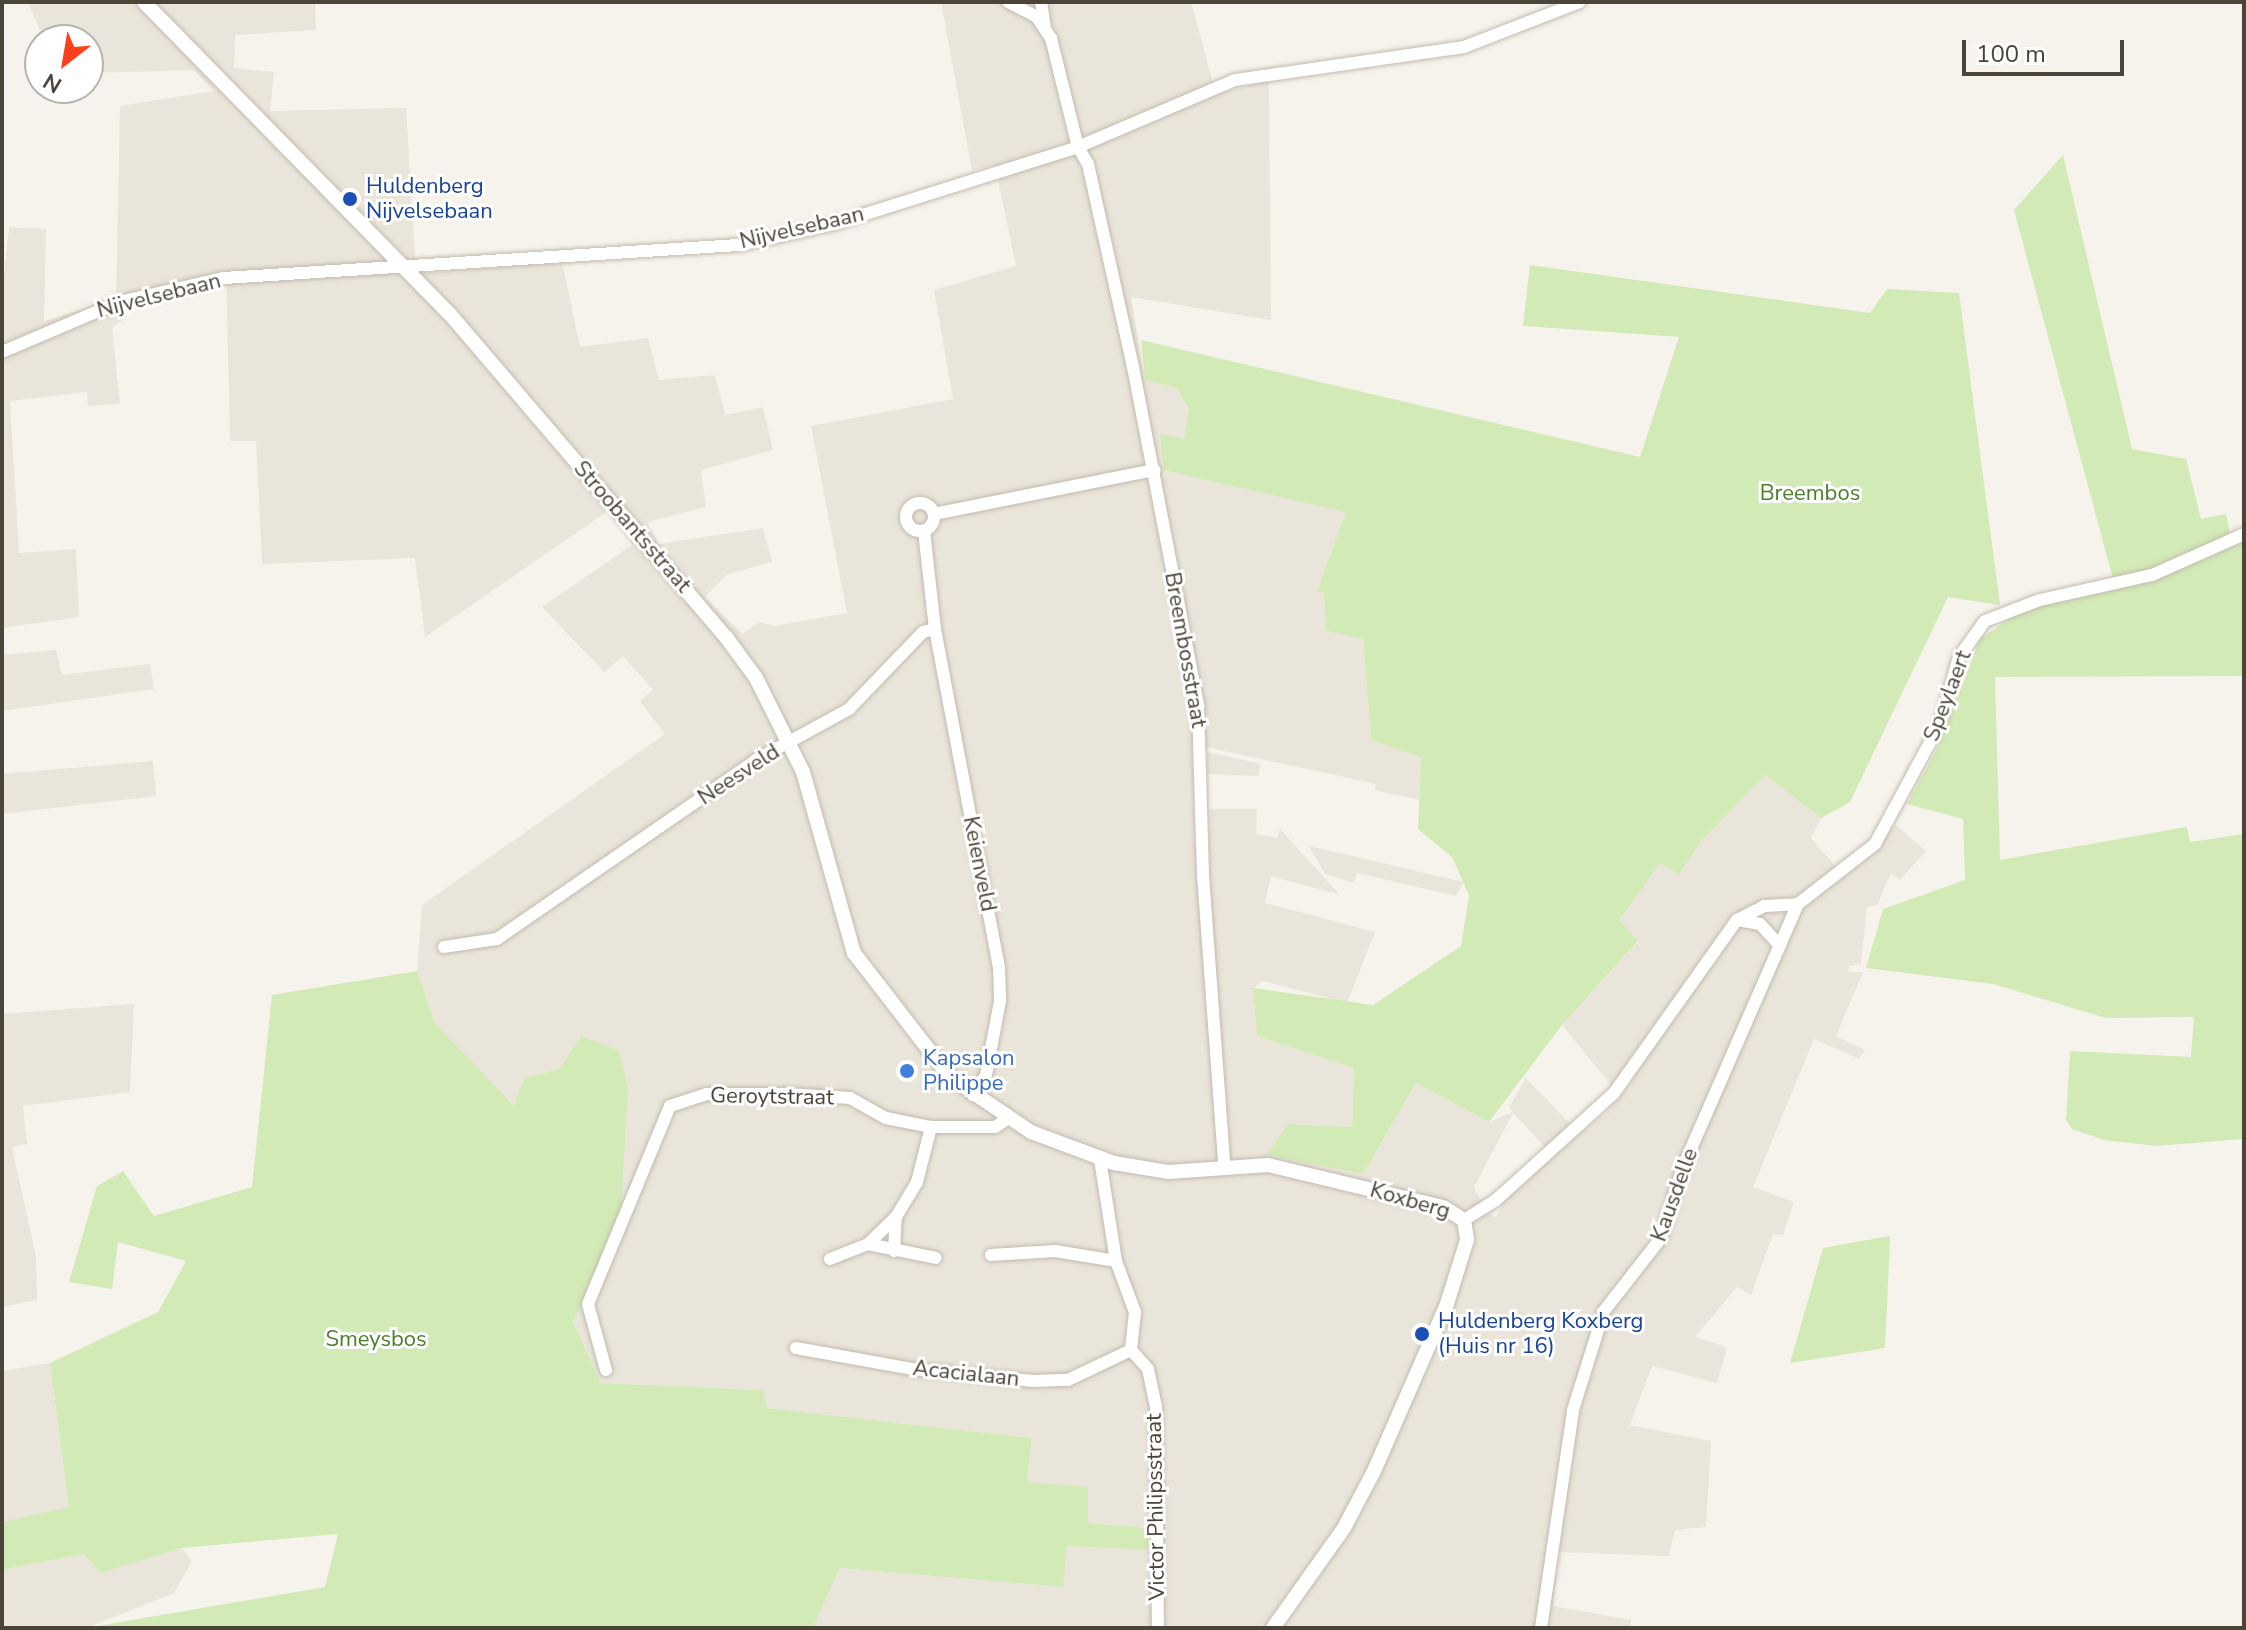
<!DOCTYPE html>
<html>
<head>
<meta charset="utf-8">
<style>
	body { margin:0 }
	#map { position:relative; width:2246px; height:1630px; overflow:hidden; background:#f6f3ec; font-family:"Nunito Sans",sans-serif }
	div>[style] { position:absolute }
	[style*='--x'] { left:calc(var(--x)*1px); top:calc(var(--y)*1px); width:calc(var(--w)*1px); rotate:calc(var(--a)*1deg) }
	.residential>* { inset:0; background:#eae5da }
	.green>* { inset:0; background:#d2eab5 }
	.roads { filter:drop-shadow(0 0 2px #c2bbae) drop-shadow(0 0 2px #c2bbae) }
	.minor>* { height:12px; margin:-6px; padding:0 6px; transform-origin:6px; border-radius:6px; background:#fff }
	.minor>.ring { margin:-6px; padding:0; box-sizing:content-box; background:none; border:12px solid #fff; border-radius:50% }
	.tertiary>* { height:14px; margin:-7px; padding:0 7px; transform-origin:7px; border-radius:7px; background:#fff }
	.dots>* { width:22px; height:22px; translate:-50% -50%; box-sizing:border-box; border:4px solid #fff; border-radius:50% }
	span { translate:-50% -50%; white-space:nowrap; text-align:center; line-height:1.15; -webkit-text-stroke:6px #fff; paint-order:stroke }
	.transit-label { font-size:22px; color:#164399 }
	.left { translate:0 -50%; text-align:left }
	.street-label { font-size:22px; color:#4b4439 }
	.park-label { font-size:22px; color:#4a7f2a }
	.shop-label { font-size:22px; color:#366cbe }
	.frame { position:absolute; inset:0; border:4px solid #4b4439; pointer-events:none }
	.north { position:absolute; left:24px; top:24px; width:80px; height:80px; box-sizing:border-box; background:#fff; border:2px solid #b7b4b0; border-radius:50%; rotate:211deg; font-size:22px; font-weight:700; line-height:32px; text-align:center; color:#4b4439 }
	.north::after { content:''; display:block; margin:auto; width:28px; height:36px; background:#fc3f1d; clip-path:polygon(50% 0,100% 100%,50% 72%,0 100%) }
	.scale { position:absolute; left:1962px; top:40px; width:162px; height:36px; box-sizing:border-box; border:4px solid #4b4439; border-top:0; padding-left:10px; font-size:24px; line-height:28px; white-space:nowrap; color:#4b4439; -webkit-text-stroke:6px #fff; paint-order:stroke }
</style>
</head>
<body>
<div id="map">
	<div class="residential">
		<div style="clip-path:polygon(28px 2px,315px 2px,316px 30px,235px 35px,234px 68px,274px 72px,270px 111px,406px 108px,415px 258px,426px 273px,562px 262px,580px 347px,648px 338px,659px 380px,715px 375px,725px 415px,763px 407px,773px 450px,701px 470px,706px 507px,647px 522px,659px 544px,763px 528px,772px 562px,728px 574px,705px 597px,742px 634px,759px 622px,774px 626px,847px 613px,811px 426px,953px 399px,934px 290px,1016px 266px,995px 165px,972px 170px,941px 2px,1191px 2px,1216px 94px,1269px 81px,1271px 320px,1131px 297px,1145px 380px,1177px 388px,1189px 409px,1184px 439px,1160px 433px,1347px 512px,1317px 590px,1324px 593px,1326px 631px,1363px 639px,1371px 740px,1421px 756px,1419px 800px,1375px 790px,1376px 784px,1192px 744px,1195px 847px,1209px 847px,1210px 809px,1257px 809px,1256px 834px,1277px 838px,1280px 829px,1340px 895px,1271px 876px,1265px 903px,1375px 932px,1347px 1003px,1263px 981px,1253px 988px,1257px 1036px,1354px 1067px,1352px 1127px,1288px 1124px,1268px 1155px,1363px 1174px,1416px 1083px,1489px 1122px,1513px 1112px,1509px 1107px,1526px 1078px,1571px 1125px,1545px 1147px,1513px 1113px,1474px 1187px,1487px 1213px,1496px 1217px,1507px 1195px,1610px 1109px,1633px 1080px,1625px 1073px,1612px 1086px,1562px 1025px,1638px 942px,1618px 920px,1660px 862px,1679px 875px,1701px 841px,1765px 775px,1821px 818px,1811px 838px,1837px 868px,1822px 881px,1835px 884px,1896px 825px,1926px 851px,1900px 880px,1891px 873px,1877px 905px,1867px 907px,1861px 964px,1849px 966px,1848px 972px,1863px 972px,1836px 1036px,1865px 1050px,1859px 1059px,1814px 1039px,1753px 1187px,1794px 1202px,1783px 1235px,1773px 1234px,1751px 1295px,1737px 1287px,1695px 1337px,1727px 1347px,1717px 1383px,1652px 1366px,1630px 1425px,1711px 1441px,1706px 1527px,1675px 1530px,1669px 1556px,1559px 1552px,1553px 1606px,1631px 1620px,1630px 1628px,813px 1628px,840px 1568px,1062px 1587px,1067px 1546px,1151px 1550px,1151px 1528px,1088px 1523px,1027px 1482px,1032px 1438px,767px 1408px,762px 1390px,601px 1383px,573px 1322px,587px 1289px,581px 1036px,559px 1069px,524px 1078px,514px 1106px,435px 1023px,417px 971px,422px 905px,665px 734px,640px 701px,653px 690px,623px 656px,604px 672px,542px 607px,632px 545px,608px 511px,425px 637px,415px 558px,262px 564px,256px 441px,230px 441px,226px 270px,116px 299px,126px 317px,112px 328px,120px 404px,88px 406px,87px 392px,10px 401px,19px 553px,76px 549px,79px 617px,2px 628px,2px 295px,9px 227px,46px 229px,44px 321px,116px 299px,120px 106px,214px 91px,194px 70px,88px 73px,88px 40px,44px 40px)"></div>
		<div style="clip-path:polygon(56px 650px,62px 675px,150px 664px,154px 689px,2px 711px,2px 655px)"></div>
		<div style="clip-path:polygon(1207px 752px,1261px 764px,1258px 776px,1207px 774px)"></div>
		<div style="clip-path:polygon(153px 761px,156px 796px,2px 814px,2px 774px)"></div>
		<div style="clip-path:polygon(1309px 846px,1464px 882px,1456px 896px,1357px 873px,1354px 883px,1325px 874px)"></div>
		<div style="clip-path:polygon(134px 1004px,130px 1092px,23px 1106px,27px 1144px,12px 1147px,36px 1257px,37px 1300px,2px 1307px,2px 1014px)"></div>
		<div style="clip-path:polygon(50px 1363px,69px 1507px,2px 1524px,2px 1371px)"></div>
		<div style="clip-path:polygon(182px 1548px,192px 1561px,174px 1593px,86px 1628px,2px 1628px,2px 1570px,85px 1554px,101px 1573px)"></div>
	</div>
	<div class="green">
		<div style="clip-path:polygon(2063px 155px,2132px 449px,2186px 459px,2201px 519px,2226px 514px,2231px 540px,2189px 559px,2113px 579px,2014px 210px)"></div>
		<div style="clip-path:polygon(1530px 265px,1870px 313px,1887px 289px,1959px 293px,2000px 605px,1948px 597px,1850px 802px,1821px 818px,1765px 775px,1701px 841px,1679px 875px,1660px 863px,1619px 920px,1638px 941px,1562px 1025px,1489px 1122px,1416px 1083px,1363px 1174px,1267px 1155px,1288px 1124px,1352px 1127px,1354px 1068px,1257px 1036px,1253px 988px,1373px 1005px,1461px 946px,1469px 895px,1452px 857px,1418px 829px,1421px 757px,1371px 740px,1363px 639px,1326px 631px,1324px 593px,1317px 591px,1346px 512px,1164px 470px,1160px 433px,1184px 439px,1189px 409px,1177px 388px,1145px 380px,1141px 340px,1640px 457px,1679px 337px,1523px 326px)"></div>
		<div style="clip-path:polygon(2244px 542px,2244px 676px,1995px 677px,2000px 860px,2187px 827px,2190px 842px,2244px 834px,2244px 1139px,2156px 1146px,2104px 1140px,2072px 1129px,2066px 1120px,2070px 1051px,2191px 1057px,2194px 1017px,2106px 1018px,1993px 984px,1866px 968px,1883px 909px,1965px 880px,1963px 819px,1907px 804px,1936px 751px,1980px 639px,2021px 611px,2155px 580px)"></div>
		<div style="clip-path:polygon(417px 971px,435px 1023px,514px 1106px,524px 1078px,559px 1069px,581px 1036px,618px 1050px,628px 1087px,620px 1224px,573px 1322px,601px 1383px,763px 1390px,767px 1408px,1032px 1438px,1027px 1482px,1088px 1487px,1088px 1523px,1151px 1528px,1151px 1550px,1067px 1546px,1063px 1587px,840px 1568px,813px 1628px,86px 1628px,325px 1587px,338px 1534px,182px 1548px,101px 1573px,84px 1554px,2px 1570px,3px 1522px,69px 1507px,50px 1363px,158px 1312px,186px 1261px,118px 1242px,112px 1289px,69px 1282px,97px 1186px,123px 1171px,154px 1216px,252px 1187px,272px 995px)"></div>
		<div style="clip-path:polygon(1890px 1236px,1885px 1348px,1790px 1363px,1823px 1248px)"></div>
	</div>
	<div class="roads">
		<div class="minor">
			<div style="--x:1008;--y:2;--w:31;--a:27"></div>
			<div style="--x:1036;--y:16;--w:27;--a:56"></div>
			<div style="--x:1051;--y:38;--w:112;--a:76.1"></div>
			<div style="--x:1041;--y:2;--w:24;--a:81"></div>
			<div style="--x:1078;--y:147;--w:20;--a:60"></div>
			<div style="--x:1088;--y:164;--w:208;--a:77.5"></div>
			<div style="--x:1133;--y:367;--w:345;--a:79.1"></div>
			<div style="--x:1198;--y:706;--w:169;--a:88.3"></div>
			<div style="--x:1203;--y:875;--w:290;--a:85.8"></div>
			<div style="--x:2;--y:352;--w:127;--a:-23.1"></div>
			<div style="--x:119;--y:302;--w:108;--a:-12.9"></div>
			<div style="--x:224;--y:278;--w:516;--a:-3.67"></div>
			<div style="--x:739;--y:245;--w:97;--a:-12.5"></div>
			<div style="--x:834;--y:224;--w:256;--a:-17.5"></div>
			<div style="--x:1078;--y:147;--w:171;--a:-23.1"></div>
			<div style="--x:1235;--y:80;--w:231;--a:-8.2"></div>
			<div style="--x:1464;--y:47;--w:124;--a:-21.2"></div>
			<div class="ring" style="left:906px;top:503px;width:16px;height:16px"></div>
			<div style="--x:934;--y:514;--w:225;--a:-11.3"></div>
			<div style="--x:924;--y:531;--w:99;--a:83.6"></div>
			<div style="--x:935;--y:629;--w:345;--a:79.3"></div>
			<div style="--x:999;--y:968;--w:33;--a:88"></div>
			<div style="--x:1000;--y:1001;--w:75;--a:100.7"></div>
			<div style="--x:986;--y:1075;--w:24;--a:123"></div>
			<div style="--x:1780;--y:946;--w:30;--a:-132"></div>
			<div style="--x:1760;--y:924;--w:23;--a:-170"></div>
			<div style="--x:1737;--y:920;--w:30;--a:-27"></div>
			<div style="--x:1764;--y:906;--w:34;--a:-3"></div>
			<div style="--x:1798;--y:904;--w:98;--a:-37.9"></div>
			<div style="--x:1875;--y:844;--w:136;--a:-61.6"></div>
			<div style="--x:1940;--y:724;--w:70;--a:-74.2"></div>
			<div style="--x:1959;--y:657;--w:44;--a:-54.2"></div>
			<div style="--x:1985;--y:621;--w:59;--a:-20.9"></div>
			<div style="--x:2040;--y:600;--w:115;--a:-12.6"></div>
			<div style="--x:2152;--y:575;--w:101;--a:-24"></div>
			<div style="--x:444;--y:947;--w:54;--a:-8.6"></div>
			<div style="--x:497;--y:939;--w:315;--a:-34.6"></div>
			<div style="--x:756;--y:760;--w:106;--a:-28.7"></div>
			<div style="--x:849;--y:709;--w:107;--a:-46.1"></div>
			<div style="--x:923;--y:632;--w:12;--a:-14"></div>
			<div style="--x:1100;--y:1159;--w:103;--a:81.1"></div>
			<div style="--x:1116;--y:1261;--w:54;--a:69.6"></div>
			<div style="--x:1135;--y:1312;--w:38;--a:96"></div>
			<div style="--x:1464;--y:1220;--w:38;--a:-32"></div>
			<div style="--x:1496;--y:1200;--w:159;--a:-42.2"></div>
			<div style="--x:1614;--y:1093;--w:212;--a:-54.6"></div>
			<div style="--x:868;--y:1244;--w:69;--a:11.6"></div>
			<div style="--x:894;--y:1251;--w:34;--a:-87"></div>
			<div style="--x:991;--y:1255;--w:64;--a:-3.6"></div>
			<div style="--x:1055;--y:1251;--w:62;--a:9.3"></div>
			<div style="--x:830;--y:1259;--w:41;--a:-21.5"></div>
			<div style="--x:868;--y:1244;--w:39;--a:-44"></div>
			<div style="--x:896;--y:1217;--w:41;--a:-59"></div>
			<div style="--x:917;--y:1182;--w:57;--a:-75.7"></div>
			<div style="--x:796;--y:1348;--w:119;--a:10.2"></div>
			<div style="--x:913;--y:1369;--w:121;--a:5.7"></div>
			<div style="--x:1033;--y:1381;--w:35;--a:-2"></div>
			<div style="--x:1068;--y:1380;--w:70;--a:-25.5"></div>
			<div style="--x:1131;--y:1350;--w:25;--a:48"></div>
			<div style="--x:1148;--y:1369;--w:38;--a:78"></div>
			<div style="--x:1156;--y:1406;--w:222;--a:89.5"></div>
			<div style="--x:606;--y:1370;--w:68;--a:-105.3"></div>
			<div style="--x:588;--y:1304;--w:214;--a:-67.5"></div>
			<div style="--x:670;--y:1106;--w:38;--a:-18"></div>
			<div style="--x:706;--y:1094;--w:81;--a:0"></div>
			<div style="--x:787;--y:1094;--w:63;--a:3.6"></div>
			<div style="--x:850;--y:1098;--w:41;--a:29.1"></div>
			<div style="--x:886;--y:1118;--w:46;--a:11.3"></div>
			<div style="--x:931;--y:1127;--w:64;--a:0"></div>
			<div style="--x:995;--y:1127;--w:14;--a:-34"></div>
			<div style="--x:1541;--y:1628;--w:220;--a:-81.6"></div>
			<div style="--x:1573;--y:1410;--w:104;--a:-72.6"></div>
			<div style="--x:1604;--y:1311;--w:93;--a:-52"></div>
			<div style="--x:1661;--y:1238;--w:74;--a:-72.8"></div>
			<div style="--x:1683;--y:1167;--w:287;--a:-66.4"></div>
		</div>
		<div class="tertiary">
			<div style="--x:144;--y:2;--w:436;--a:45.6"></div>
			<div style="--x:449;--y:313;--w:426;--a:49.5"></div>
			<div style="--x:726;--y:637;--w:51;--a:53.8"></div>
			<div style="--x:756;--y:678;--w:105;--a:63.4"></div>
			<div style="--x:803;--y:772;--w:188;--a:74.3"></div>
			<div style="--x:854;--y:953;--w:157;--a:52.3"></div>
			<div style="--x:950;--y:1077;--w:98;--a:34.2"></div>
			<div style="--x:1031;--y:1132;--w:89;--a:20.5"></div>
			<div style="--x:1114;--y:1163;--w:56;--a:9.3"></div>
			<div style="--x:1169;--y:1172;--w:99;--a:-4"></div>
			<div style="--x:1268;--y:1165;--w:180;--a:13.5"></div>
			<div style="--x:1443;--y:1207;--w:25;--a:32"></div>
			<div style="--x:1464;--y:1220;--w:20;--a:81"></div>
			<div style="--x:1467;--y:1240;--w:67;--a:107.4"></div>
			<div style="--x:1447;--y:1304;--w:184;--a:113.6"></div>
			<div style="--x:1373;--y:1473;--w:62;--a:117.8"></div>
			<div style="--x:1344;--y:1528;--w:123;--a:125.4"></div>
		</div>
	</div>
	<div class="dots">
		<div style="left:350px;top:199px;background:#1a4fb4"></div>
		<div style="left:907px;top:1071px;background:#3f7fe0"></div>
		<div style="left:1422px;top:1334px;background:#1a4fb4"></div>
	</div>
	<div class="transit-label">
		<span class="left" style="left:366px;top:199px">Huldenberg<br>Nijvelsebaan</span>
		<span class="left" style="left:1438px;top:1334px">Huldenberg Koxberg<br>(Huis nr 16)</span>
	</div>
	<div class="street-label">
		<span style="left:802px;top:228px;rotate:-13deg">Nijvelsebaan</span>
		<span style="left:159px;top:296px;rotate:-14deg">Nijvelsebaan</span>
		<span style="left:632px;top:527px;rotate:49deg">Stroobantsstraat</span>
		<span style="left:1185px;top:650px;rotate:80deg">Breembosstraat</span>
		<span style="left:1948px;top:696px;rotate:-69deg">Speylaert</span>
		<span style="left:739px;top:775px;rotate:-33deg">Neesveld</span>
		<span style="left:979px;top:864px;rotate:79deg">Keienveld</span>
		<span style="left:772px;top:1097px;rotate:1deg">Geroytstraat</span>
		<span style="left:1675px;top:1195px;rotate:-70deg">Kausdelle</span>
		<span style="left:1410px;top:1201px;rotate:16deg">Koxberg</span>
		<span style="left:966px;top:1374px;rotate:6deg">Acacialaan</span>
		<span style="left:1156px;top:1507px;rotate:-91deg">Victor Philipsstraat</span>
	</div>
	<div class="park-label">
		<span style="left:1810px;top:494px">Breembos</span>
		<span style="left:376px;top:1340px">Smeysbos</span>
	</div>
	<div class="shop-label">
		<span class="left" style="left:923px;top:1071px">Kapsalon<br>Philippe</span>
	</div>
	<div class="frame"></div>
	<div class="north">N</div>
	<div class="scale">100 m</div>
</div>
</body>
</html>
